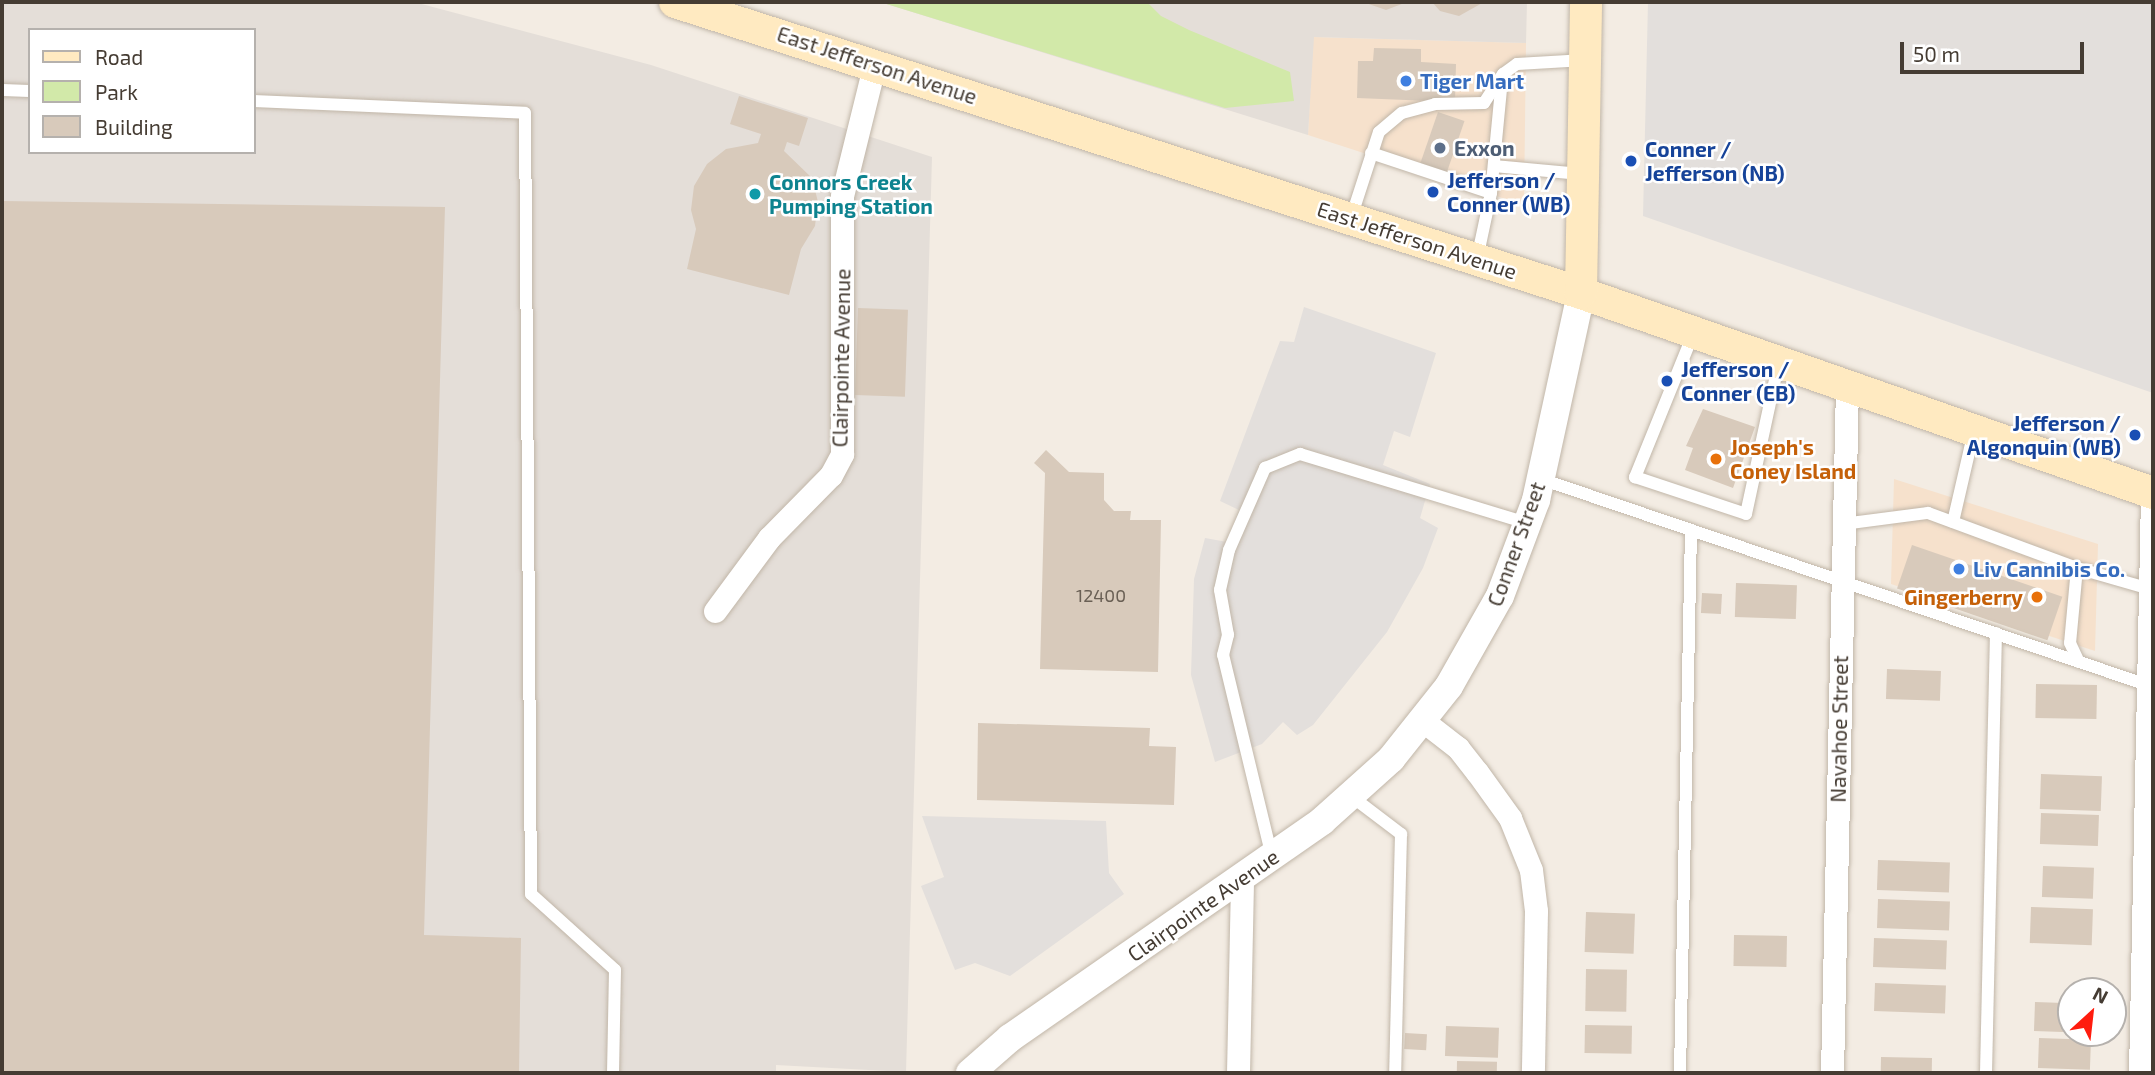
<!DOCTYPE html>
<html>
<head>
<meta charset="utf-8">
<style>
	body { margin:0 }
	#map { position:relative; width:2155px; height:1075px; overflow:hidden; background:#f3ece3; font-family:"Exo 2",sans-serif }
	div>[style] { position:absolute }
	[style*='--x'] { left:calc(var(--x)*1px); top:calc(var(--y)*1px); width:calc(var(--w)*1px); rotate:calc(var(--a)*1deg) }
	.commercial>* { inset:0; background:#f6e1cc }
	.industrial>* { inset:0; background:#e4ded8 }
	.green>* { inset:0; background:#d2e9a9 }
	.parking>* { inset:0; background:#e3dfdc }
	.building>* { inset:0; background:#d8cabb; transform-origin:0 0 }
	.roads { filter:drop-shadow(0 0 2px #c1b6a8) drop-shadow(0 0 2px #c1b6a8) }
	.service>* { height:12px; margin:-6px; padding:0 6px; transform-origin:6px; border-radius:6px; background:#fff }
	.minor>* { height:23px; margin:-11.5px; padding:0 11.5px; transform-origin:11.5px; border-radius:11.5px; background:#fff }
	.tertiary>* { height:28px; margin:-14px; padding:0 14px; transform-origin:14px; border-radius:14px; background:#fff }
	.secondary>* { height:32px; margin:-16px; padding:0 16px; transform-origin:16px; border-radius:16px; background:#ffeac1 }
	.dots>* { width:19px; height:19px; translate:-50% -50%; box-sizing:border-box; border:4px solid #fff; border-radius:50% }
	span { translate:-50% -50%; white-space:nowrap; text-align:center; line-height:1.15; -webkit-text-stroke:5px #fff; paint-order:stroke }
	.number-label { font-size:18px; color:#6a6055 }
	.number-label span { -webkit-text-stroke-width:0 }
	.street-label { font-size:21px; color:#453c33 }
	.shop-label { font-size:21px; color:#366cbe; font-weight:700 }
	.left { translate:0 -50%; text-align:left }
	.service-label { font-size:21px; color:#4e5e75; font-weight:700 }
	.transit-label { font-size:21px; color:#164399; font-weight:700 }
	.right { translate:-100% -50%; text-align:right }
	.culture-label { font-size:21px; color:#0d838f; font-weight:700 }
	.food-label { font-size:21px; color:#c56008; font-weight:700 }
	.frame { position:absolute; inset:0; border:4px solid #453c33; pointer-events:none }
	.legend { position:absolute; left:28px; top:28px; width:228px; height:126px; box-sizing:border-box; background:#fff; border:2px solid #b5b1ad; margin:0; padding:9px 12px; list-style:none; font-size:21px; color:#453c33 }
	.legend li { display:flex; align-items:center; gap:14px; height:35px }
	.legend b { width:35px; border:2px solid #b5b1ad }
	.north { position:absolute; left:2057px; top:977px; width:70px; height:70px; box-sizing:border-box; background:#fff; border:2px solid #b5b1ad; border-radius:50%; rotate:27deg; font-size:19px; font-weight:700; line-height:28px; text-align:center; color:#453c33 }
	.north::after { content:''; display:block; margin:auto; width:24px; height:32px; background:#ff1c0e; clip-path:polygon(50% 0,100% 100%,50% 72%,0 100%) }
	.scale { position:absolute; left:1900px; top:42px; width:184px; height:32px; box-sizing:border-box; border:4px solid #453c33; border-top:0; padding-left:9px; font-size:21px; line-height:24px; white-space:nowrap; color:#453c33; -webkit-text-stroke:5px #fff; paint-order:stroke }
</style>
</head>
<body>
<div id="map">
	<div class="commercial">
		<div style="clip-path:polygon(1313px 37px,1526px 43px,1524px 205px,1308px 135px)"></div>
		<div style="clip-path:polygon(1894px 479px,2098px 544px,2095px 651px,1891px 584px)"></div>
	</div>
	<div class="industrial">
		<div style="clip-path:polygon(evenodd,2px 2px,414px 2px,651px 65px,932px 157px,906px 1072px,776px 1065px,776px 1073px,2px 1073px,2px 2px,30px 30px,254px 30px,254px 152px,30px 152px,30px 30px)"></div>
		<div style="clip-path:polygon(880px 2px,1527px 2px,1526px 43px,1314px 37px,1308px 135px)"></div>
	</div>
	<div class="green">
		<div style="clip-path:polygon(880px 2px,1147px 2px,1161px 16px,1189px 30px,1290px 72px,1294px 101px,1225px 108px)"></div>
	</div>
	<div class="parking">
		<div style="clip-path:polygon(1648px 2px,2153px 2px,2153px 393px,1643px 216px)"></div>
		<div style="clip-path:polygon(1304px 307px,1436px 353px,1410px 437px,1394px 431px,1383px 465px,1430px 484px,1420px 518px,1438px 528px,1423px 568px,1387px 632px,1313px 725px,1297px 735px,1283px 722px,1262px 744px,1215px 762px,1191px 675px,1194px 579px,1205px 538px,1227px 542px,1239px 510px,1220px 501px,1280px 341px,1294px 342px)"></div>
		<div style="clip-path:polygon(922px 816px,1106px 821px,1109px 873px,1124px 894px,1010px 976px,975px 963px,955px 970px,921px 886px,944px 877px)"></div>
	</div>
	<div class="building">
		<div style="clip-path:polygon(1363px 2px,1407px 2px,1386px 10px)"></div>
		<div style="clip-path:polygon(1432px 2px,1484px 2px,1459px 16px,1440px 11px)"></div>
		<div style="clip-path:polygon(1374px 48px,1421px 49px,1421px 62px,1456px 64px,1455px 102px,1357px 98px,1358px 61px,1373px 61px)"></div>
		<div style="clip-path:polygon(739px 96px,808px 118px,799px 146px,787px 142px,784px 151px,812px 178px,818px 202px,815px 226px,801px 249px,789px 295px,687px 269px,696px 229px,691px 210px,694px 186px,707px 164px,726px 149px,758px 143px,761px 134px,730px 124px)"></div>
		<div style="left:1438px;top:112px;width:28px;height:59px;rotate:19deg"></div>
		<div style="clip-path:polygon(2px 201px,445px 207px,424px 935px,521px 938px,519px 1073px,2px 1073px)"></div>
		<div style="left:858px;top:308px;width:50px;height:87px;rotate:2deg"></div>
		<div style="clip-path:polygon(1703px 409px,1755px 427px,1733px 488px,1685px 470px,1693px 448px,1686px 446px)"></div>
		<div style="clip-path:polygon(1046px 450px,1069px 472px,1104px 473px,1104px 500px,1114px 511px,1131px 511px,1130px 520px,1161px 520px,1158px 672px,1040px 669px,1045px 473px,1034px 463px)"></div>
		<div style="left:1912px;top:545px;width:159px;height:46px;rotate:19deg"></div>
		<div style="left:1736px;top:583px;width:61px;height:34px;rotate:2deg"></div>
		<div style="left:1702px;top:593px;width:20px;height:20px;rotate:3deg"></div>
		<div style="left:1887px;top:669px;width:54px;height:30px;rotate:2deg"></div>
		<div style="left:2036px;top:684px;width:61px;height:34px;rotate:1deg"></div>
		<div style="clip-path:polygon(978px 723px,1150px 728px,1149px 746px,1176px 747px,1174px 805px,977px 800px)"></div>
		<div style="left:2041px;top:774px;width:61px;height:35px;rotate:2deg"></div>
		<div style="left:2041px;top:813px;width:58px;height:31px;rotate:2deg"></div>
		<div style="left:1878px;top:860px;width:72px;height:30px;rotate:2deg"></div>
		<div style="left:2043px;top:866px;width:51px;height:31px;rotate:2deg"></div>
		<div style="left:1878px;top:899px;width:72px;height:29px;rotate:2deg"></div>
		<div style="left:2031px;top:907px;width:62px;height:36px;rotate:2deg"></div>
		<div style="left:1586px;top:912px;width:49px;height:40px;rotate:2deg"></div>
		<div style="left:1734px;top:935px;width:53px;height:31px;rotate:1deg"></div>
		<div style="left:1874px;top:938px;width:73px;height:29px;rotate:2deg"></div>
		<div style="left:1586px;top:969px;width:41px;height:42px;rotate:1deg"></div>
		<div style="left:1875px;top:983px;width:71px;height:28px;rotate:2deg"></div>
		<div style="left:2035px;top:1002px;width:36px;height:29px;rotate:2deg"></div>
		<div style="left:1585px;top:1025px;width:47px;height:28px;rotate:1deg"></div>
		<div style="left:1446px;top:1026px;width:53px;height:30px;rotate:2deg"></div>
		<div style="left:1405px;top:1033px;width:22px;height:16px;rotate:3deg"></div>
		<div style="left:2039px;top:1038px;width:52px;height:30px;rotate:2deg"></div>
		<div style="left:1881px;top:1057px;width:51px;height:16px;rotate:1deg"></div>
		<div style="left:1457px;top:1061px;width:40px;height:12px;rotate:1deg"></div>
	</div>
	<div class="roads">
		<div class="service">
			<div style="--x:2;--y:90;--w:28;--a:2"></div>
			<div style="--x:254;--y:101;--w:271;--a:2.5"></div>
			<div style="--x:525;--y:113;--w:781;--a:89.56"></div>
			<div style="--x:531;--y:894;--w:113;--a:42.1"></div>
			<div style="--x:615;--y:970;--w:103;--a:91.1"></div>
			<div style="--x:1371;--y:153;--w:126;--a:18.4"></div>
			<div style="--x:1491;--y:193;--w:67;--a:102"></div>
			<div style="--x:1494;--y:166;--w:87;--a:5.3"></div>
			<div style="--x:1491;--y:193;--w:116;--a:-84.5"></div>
			<div style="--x:1351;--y:218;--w:90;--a:-72"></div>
			<div style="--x:1379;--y:132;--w:30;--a:-40"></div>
			<div style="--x:1402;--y:113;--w:34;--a:-15"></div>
			<div style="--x:1435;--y:104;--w:49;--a:-1.2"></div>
			<div style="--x:1484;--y:103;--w:35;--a:-57"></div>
			<div style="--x:1503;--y:74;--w:17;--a:-36"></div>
			<div style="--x:1517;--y:64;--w:68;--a:-3.4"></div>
			<div style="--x:1694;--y:332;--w:157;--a:112.1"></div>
			<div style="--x:1635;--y:477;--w:117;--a:18.4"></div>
			<div style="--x:1746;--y:514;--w:156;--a:-77.8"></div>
			<div style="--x:1541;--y:479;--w:643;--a:18.77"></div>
			<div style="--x:1953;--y:522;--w:93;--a:-77"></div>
			<div style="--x:1843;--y:524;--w:86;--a:-7.4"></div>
			<div style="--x:1928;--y:513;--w:159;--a:20.3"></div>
			<div style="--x:2077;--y:568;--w:75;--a:95.3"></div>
			<div style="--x:2070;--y:643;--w:21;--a:65"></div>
			<div style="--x:2077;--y:568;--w:76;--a:16"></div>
			<div style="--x:1351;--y:796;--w:63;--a:37.2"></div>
			<div style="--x:1401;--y:834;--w:239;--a:91.4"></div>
			<div style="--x:1272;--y:857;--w:208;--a:-103.6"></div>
			<div style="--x:1223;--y:655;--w:21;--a:-76"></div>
			<div style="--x:1228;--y:635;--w:46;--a:-100.1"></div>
			<div style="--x:1220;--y:590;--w:41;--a:-77.3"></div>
			<div style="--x:1229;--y:550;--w:90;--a:-66.3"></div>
			<div style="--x:1265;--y:468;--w:38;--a:-22"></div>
			<div style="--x:1300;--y:454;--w:237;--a:16.9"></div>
			<div style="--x:1680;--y:1073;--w:543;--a:-88.84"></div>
			<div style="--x:1986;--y:1073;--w:440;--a:-88.7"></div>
		</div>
		<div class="minor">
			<div style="--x:715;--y:611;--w:91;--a:-53.5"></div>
			<div style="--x:769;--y:538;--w:88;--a:-45.5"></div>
			<div style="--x:831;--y:475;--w:24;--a:-62"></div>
			<div style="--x:842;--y:454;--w:258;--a:-90"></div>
			<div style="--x:842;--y:196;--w:137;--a:-76.1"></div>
			<div style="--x:1422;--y:720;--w:46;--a:37.9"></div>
			<div style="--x:1458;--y:748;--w:31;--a:52"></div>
			<div style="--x:1477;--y:772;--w:57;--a:54.3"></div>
			<div style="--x:1510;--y:818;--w:56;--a:68"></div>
			<div style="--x:1531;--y:870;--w:41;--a:83"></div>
			<div style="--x:1536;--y:911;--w:162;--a:91.1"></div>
			<div style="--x:1238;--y:1073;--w:194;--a:-88.8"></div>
			<div style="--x:1832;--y:1073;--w:688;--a:-88.75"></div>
			<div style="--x:2140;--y:1073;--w:580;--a:-88.81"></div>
		</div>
		<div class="tertiary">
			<div style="--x:970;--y:1073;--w:53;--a:-41.2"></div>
			<div style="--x:1010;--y:1038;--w:380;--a:-34.8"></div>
			<div style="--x:1322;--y:821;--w:93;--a:-41.9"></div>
			<div style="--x:1391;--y:759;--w:93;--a:-51.5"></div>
			<div style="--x:1449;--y:686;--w:103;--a:-60.5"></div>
			<div style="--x:1500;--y:596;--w:103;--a:-69.4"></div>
			<div style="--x:1536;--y:500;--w:212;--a:-77.7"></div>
		</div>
		<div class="secondary">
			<div style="--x:675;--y:2;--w:952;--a:17.81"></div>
			<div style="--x:1581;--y:293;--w:606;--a:19.27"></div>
			<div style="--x:1581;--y:293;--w:291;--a:-89"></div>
		</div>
	</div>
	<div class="dots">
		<div style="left:1406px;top:81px;background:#3f7fe0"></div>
		<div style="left:1440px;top:148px;background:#5c6f8a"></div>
		<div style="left:1631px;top:161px;background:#1a4fb4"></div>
		<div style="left:1433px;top:192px;background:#1a4fb4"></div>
		<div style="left:755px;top:194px;background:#0f9aa8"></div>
		<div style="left:1667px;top:381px;background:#1a4fb4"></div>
		<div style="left:2135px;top:435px;background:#1a4fb4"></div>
		<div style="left:1716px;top:459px;background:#e8710a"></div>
		<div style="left:1959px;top:569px;background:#3f7fe0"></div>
		<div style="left:2037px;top:597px;background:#e8710a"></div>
	</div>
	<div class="number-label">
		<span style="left:1101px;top:595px">12400</span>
	</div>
	<div class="street-label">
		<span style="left:877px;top:65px;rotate:18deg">East Jefferson Avenue</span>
		<span style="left:1417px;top:240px;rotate:18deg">East Jefferson Avenue</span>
		<span style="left:841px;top:358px;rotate:-89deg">Clairpointe Avenue</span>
		<span style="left:1516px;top:544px;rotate:-70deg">Conner Street</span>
		<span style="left:1839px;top:729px;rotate:-89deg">Navahoe Street</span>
		<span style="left:1203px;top:905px;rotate:-35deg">Clairpointe Avenue</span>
	</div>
	<div class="shop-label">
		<span class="left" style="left:1420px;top:81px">Tiger Mart</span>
		<span class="left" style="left:1973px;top:569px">Liv Cannibis Co.</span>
	</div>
	<div class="service-label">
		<span class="left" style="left:1454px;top:148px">Exxon</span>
	</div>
	<div class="transit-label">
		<span class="left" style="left:1645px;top:161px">Conner /<br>Jefferson (NB)</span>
		<span class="left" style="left:1447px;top:192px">Jefferson /<br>Conner (WB)</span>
		<span class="left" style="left:1681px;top:381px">Jefferson /<br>Conner (EB)</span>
		<span class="right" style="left:2121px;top:435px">Jefferson /<br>Algonquin (WB)</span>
	</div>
	<div class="culture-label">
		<span class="left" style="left:769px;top:194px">Connors Creek<br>Pumping Station</span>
	</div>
	<div class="food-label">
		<span class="left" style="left:1730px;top:459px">Joseph's<br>Coney Island</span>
		<span class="right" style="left:2023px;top:597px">Gingerberry</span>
	</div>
	<div class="frame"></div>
	<ul class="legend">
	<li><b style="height:9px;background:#ffeac1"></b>Road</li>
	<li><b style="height:19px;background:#d2e9a9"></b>Park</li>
	<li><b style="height:19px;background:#d8cabb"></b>Building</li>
	</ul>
	<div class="north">N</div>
	<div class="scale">50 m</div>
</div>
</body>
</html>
